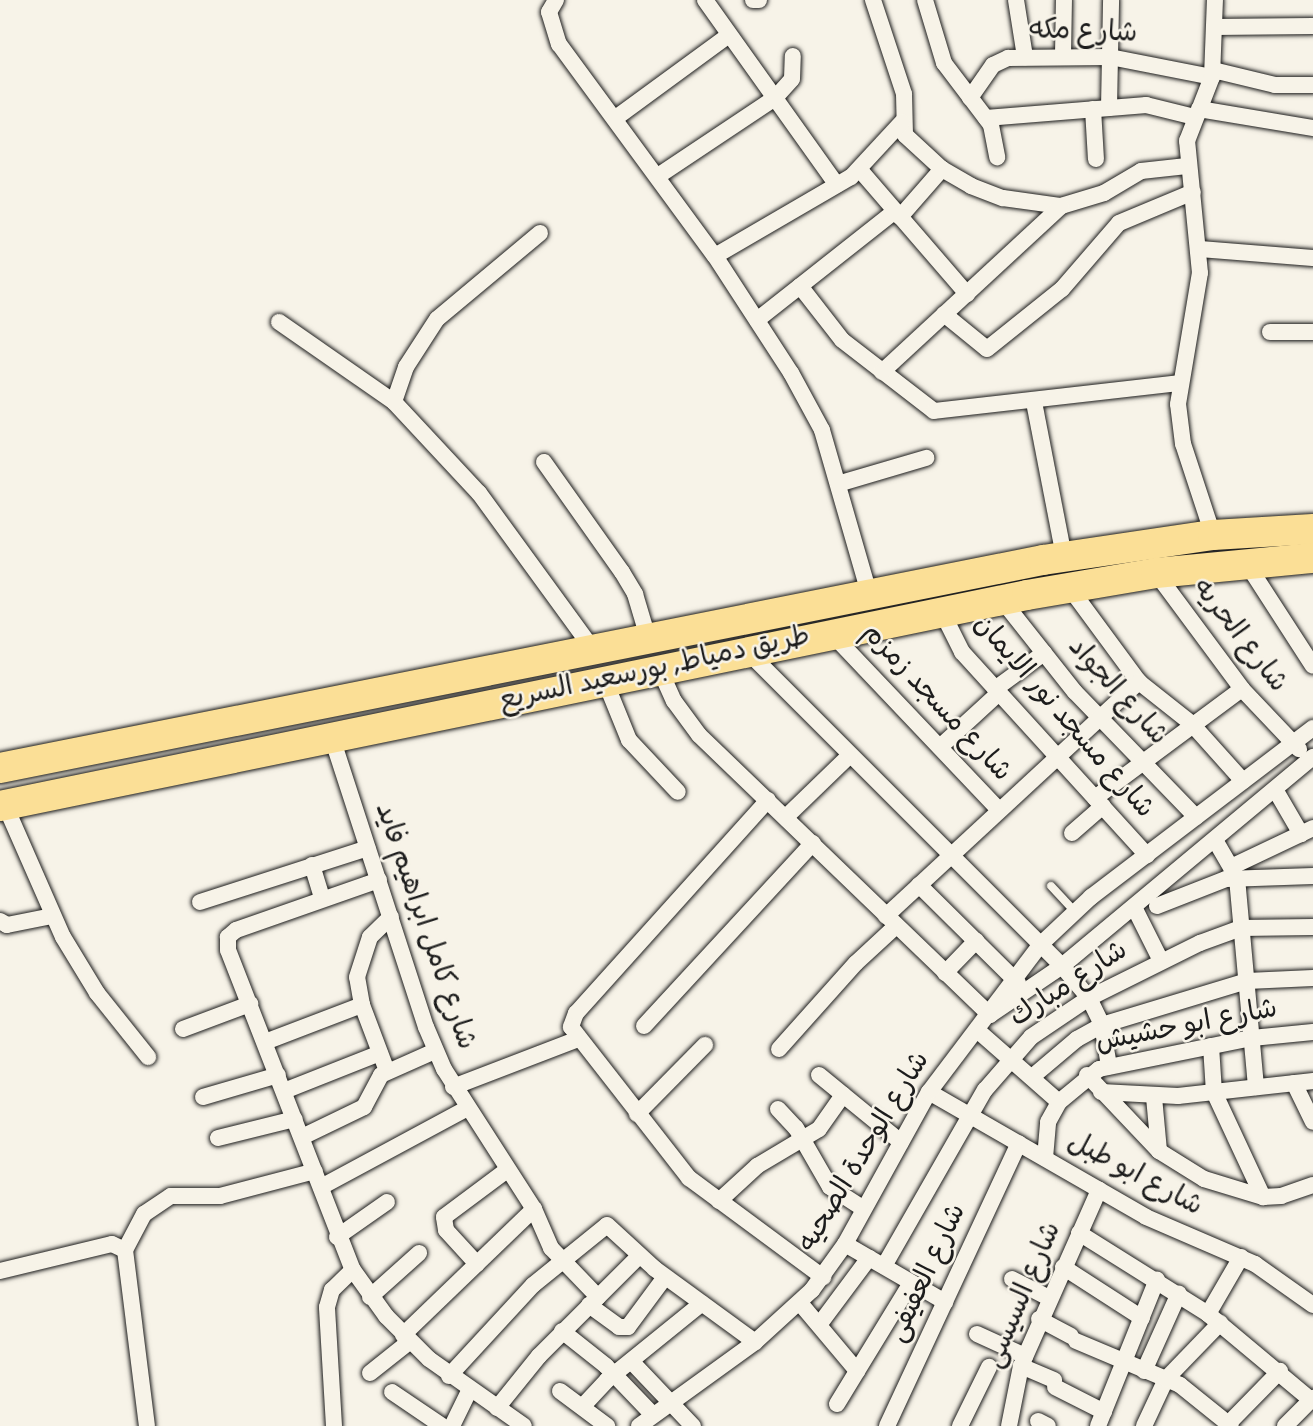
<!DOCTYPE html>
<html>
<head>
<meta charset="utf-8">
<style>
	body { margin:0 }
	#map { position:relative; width:1313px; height:1426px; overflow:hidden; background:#f7f3e8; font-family:Dekko,"Playpen Sans Arabic",sans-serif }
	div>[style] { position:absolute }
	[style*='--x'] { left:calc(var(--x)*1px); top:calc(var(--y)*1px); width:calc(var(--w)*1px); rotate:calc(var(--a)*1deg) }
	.roads { filter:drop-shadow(0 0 2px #1c1c1c) drop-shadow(0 0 2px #1c1c1c) }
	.lane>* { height:8px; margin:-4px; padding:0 4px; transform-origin:4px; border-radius:4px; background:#f7f3e8 }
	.street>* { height:16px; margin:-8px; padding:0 8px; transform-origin:8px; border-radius:8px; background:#f7f3e8 }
	.highway>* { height:30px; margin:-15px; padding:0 15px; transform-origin:15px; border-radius:15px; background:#fbdf96 }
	span { translate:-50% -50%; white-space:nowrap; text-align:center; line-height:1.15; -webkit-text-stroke:5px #f7f3e8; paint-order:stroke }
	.street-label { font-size:28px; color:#1c1c1c }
</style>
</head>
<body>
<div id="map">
	<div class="roads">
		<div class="lane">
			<div style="--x:1051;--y:886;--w:35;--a:47"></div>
		</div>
		<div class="street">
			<div style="--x:556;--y:0;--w:14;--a:120"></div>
			<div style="--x:549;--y:12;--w:34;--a:73"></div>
			<div style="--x:559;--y:44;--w:263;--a:53.7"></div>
			<div style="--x:705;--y:0;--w:227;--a:54.5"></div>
			<div style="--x:753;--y:0;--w:6;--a:0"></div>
			<div style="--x:873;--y:0;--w:99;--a:71.7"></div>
			<div style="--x:904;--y:94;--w:41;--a:88.6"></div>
			<div style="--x:905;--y:135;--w:50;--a:42.6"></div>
			<div style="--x:942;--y:169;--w:34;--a:30"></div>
			<div style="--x:971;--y:186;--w:34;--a:21"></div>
			<div style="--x:1003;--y:198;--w:59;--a:7.9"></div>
			<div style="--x:1061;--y:206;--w:45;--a:-16.8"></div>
			<div style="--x:1104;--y:193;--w:43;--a:-30.7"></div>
			<div style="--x:1141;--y:171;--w:46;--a:-6.2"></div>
			<div style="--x:925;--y:0;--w:66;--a:73.2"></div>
			<div style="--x:944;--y:63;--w:78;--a:52.8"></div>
			<div style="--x:991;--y:125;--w:33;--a:79"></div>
			<div style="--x:1016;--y:0;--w:58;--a:81"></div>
			<div style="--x:1214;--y:27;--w:99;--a:-0.6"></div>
			<div style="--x:1063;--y:55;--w:55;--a:-89"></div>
			<div style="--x:1213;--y:70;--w:64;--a:13.6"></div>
			<div style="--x:1275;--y:85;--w:38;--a:0"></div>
			<div style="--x:970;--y:98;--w:40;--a:-55.1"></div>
			<div style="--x:993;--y:65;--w:17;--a:-25"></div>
			<div style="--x:1008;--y:58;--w:102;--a:-0.6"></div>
			<div style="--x:1110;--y:57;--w:104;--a:11.1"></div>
			<div style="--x:1109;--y:108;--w:108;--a:-88.9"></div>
			<div style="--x:1093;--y:109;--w:50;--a:86.6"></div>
			<div style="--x:1199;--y:109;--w:116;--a:9.5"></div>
			<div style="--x:617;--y:117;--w:139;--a:-36.2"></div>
			<div style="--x:986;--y:118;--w:161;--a:-4.6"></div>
			<div style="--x:1146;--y:105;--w:49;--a:14"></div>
			<div style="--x:860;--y:170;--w:164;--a:49.2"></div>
			<div style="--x:658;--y:176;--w:141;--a:-33.7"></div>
			<div style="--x:775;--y:98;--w:25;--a:-48"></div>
			<div style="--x:792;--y:79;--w:23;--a:-88"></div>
			<div style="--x:900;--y:217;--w:64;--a:-48.8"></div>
			<div style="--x:540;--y:233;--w:134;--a:140.1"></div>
			<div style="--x:437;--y:319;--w:57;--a:122.9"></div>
			<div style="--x:406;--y:367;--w:37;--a:109"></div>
			<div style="--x:394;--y:402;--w:125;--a:47"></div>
			<div style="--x:479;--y:493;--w:197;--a:53.9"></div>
			<div style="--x:1200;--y:249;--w:113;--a:4.6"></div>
			<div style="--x:800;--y:286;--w:68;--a:52.1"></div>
			<div style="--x:842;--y:340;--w:116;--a:37.7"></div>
			<div style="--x:934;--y:411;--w:247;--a:-6.5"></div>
			<div style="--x:944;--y:314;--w:55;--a:39.1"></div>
			<div style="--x:987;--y:349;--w:96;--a:-38.7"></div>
			<div style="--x:1062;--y:289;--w:87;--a:-49.2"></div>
			<div style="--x:1119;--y:223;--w:80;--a:-22.7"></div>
			<div style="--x:757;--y:320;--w:176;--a:-38.3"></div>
			<div style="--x:279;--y:322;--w:140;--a:34.8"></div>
			<div style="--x:1270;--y:332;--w:43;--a:0"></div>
			<div style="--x:882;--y:372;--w:244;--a:-42.8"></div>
			<div style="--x:1034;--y:402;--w:157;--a:79"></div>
			<div style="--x:544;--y:462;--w:135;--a:54.7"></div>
			<div style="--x:622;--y:572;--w:26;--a:59"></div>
			<div style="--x:635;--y:594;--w:49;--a:73.4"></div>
			<div style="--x:841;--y:483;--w:89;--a:-16.4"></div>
			<div style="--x:1213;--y:535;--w:96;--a:-108.2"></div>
			<div style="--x:1183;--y:444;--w:40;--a:-97.1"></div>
			<div style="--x:1178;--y:404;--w:133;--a:-80.5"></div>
			<div style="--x:1200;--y:273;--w:133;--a:-95.6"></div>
			<div style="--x:1187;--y:141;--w:69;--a:-68.7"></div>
			<div style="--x:1212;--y:77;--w:77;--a:-87.8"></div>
			<div style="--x:1247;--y:564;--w:121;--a:57.1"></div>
			<div style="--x:1156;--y:573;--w:144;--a:53.4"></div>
			<div style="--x:1242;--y:689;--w:83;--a:46.5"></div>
			<div style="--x:1069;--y:587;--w:118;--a:53.6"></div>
			<div style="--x:1139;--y:682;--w:66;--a:38.3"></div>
			<div style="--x:1191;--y:723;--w:78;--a:48.1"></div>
			<div style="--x:869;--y:593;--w:170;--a:-106.1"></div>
			<div style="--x:822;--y:430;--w:65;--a:-118.5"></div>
			<div style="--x:791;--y:373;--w:140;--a:-123"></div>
			<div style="--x:715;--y:256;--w:157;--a:-30.2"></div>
			<div style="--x:851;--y:177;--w:75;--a:-47.2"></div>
			<div style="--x:1002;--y:600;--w:117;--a:51.6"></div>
			<div style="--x:1075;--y:692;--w:174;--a:45.9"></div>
			<div style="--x:942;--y:612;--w:45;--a:63.4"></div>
			<div style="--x:962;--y:652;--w:275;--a:47.7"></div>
			<div style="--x:832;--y:634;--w:243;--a:46.5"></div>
			<div style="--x:748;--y:652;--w:444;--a:45"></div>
			<div style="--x:1062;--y:966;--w:42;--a:49.8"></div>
			<div style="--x:1089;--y:998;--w:30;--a:64"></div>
			<div style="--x:1102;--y:1025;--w:42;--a:80.3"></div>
			<div style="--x:660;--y:670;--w:34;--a:66"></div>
			<div style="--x:674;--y:701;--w:42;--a:53.7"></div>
			<div style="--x:699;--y:735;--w:404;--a:43.9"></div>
			<div style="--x:990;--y:1015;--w:87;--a:-34.2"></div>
			<div style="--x:1062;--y:966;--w:327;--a:-39.8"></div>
			<div style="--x:605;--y:681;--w:64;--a:67.9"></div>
			<div style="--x:629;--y:740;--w:71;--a:46.7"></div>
			<div style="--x:995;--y:689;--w:61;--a:-36.3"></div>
			<div style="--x:332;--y:738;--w:304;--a:72"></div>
			<div style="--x:426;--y:1027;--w:46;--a:66.8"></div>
			<div style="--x:444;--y:1069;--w:166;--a:57.3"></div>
			<div style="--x:534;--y:1209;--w:43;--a:66.4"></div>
			<div style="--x:551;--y:1248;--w:68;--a:46.2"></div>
			<div style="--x:940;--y:747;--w:80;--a:-42.5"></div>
			<div style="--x:1276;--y:791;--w:50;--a:59.8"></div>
			<div style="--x:1095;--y:798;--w:183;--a:-36.6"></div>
			<div style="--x:768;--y:800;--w:287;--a:132"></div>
			<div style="--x:576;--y:1013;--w:15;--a:110"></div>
			<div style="--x:571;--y:1027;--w:192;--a:52"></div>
			<div style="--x:689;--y:1178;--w:167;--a:36.5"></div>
			<div style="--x:5;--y:805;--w:144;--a:66.3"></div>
			<div style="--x:63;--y:937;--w:66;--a:58.7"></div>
			<div style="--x:97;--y:993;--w:82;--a:51.4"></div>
			<div style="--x:786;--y:817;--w:88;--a:-44.1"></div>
			<div style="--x:1072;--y:833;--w:41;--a:-41.1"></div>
			<div style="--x:1215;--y:840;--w:44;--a:59.9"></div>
			<div style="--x:1237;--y:878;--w:210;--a:84.8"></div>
			<div style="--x:312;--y:865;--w:34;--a:73"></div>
			<div style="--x:1231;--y:867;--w:91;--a:-25.4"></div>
			<div style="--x:379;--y:880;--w:151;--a:160.7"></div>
			<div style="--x:236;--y:930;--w:11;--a:139"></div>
			<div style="--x:228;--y:937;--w:13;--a:90"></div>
			<div style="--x:228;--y:950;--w:344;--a:68.7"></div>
			<div style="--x:353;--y:1270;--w:57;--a:54.3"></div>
			<div style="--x:386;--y:1316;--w:61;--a:45"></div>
			<div style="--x:429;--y:1359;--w:116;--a:35.2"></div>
			<div style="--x:919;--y:885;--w:139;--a:44.7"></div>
			<div style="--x:200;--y:902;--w:176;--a:-17.8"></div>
			<div style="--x:1157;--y:906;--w:74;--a:-21.4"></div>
			<div style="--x:1226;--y:879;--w:87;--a:-2"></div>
			<div style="--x:1134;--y:907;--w:60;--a:63.4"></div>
			<div style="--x:886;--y:916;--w:345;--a:-42.8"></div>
			<div style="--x:0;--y:921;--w:8;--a:30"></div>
			<div style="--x:7;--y:925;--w:46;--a:-11.3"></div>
			<div style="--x:945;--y:973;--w:45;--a:-45.9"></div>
			<div style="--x:644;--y:1026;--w:249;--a:-47.3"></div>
			<div style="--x:183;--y:1029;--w:72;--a:-20.5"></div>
			<div style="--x:977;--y:1030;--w:109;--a:41.3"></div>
			<div style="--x:265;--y:1042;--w:104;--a:-20.9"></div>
			<div style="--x:1211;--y:1046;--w:46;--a:86.3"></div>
			<div style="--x:1214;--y:1092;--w:116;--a:65"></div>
			<div style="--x:779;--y:1049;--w:115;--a:-48.2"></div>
			<div style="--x:856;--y:963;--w:54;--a:-42.8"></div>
			<div style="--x:387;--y:1071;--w:71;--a:-110.7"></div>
			<div style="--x:362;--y:1005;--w:28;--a:-100"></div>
			<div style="--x:357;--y:977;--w:42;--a:-72"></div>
			<div style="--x:370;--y:937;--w:29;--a:-44"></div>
			<div style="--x:819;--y:1075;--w:106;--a:39.3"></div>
			<div style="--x:1087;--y:1075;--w:105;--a:46.5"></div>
			<div style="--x:1159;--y:1151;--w:53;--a:31.9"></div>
			<div style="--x:1204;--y:1179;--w:62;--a:17"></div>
			<div style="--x:1263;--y:1197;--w:18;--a:-3"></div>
			<div style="--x:1281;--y:1196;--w:34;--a:-19"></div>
			<div style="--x:1032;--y:1077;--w:59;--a:-40.2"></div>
			<div style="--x:1077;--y:1039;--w:29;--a:-29"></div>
			<div style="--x:1102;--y:1025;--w:152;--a:-16.9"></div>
			<div style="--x:1247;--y:981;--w:66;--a:-2.6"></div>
			<div style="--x:1294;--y:1083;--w:43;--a:64"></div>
			<div style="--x:453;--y:1087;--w:134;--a:-21"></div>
			<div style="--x:284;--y:1091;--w:103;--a:-21.6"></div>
			<div style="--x:929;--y:1092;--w:250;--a:29.9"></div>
			<div style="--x:1146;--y:1217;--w:119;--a:23.3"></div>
			<div style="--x:1255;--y:1264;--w:71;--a:35.3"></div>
			<div style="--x:1101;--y:1092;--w:77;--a:3"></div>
			<div style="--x:1178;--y:1096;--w:136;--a:-6.3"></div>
			<div style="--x:203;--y:1097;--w:78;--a:-16.3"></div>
			<div style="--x:1154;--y:1097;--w:54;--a:84.7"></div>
			<div style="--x:778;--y:1109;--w:26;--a:47"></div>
			<div style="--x:796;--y:1128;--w:68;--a:60"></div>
			<div style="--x:830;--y:1187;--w:40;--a:32.9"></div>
			<div style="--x:637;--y:1114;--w:97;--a:-45.4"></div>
			<div style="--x:302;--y:1137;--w:69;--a:-25.8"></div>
			<div style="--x:364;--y:1107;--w:36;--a:-62"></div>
			<div style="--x:381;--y:1075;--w:59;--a:-24"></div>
			<div style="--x:218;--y:1138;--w:79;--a:-13.9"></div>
			<div style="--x:1045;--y:1158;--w:36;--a:-85"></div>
			<div style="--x:1048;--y:1122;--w:23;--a:-61"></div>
			<div style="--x:1059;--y:1102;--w:52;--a:-39.5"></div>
			<div style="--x:1099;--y:1069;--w:156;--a:-11.5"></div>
			<div style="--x:1252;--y:1038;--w:61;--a:-5.6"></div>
			<div style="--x:321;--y:1187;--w:165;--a:-28.3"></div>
			<div style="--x:719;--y:1201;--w:52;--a:-42.6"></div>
			<div style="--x:757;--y:1166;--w:72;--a:-30.8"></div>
			<div style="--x:819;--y:1129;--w:42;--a:-54.8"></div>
			<div style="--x:1079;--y:1233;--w:152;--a:32.1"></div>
			<div style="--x:1208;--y:1314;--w:134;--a:39.9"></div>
			<div style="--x:337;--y:1237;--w:61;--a:-35"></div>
			<div style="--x:845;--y:1244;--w:116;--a:30.1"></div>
			<div style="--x:125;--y:1250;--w:41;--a:-62.2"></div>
			<div style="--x:144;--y:1214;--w:32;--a:-34"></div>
			<div style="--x:171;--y:1196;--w:49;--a:0"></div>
			<div style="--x:220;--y:1196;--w:98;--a:-14.7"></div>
			<div style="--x:477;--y:1264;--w:46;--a:-132.4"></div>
			<div style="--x:446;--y:1230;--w:13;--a:-99"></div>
			<div style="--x:444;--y:1217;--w:79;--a:-36.7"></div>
			<div style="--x:884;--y:1266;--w:203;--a:-60.2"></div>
			<div style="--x:985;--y:1090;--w:70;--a:-49"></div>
			<div style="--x:1031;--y:1037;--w:70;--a:-33.9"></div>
			<div style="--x:1089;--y:998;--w:124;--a:-26.4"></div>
			<div style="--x:1200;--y:943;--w:44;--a:-20.1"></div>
			<div style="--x:1241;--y:928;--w:72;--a:-0.8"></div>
			<div style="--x:1063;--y:1267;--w:94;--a:32.8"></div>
			<div style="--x:0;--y:1271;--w:115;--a:-13.6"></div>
			<div style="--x:112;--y:1244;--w:14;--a:25"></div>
			<div style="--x:125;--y:1250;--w:177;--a:82.9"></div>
			<div style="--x:1012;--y:1279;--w:42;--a:27.2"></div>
			<div style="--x:370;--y:1297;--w:66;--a:-41.9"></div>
			<div style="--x:800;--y:1303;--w:89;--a:50"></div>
			<div style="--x:589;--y:1305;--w:37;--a:36"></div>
			<div style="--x:619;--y:1327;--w:9;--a:0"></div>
			<div style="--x:628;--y:1327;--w:62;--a:-53.5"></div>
			<div style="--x:1208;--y:1314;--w:66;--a:-59.9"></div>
			<div style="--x:1039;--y:1319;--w:36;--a:28"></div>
			<div style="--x:819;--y:1325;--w:84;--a:-53.3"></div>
			<div style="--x:562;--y:1331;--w:56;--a:38.5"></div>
			<div style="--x:606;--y:1366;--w:66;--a:46.2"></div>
			<div style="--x:977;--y:1334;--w:53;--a:24.6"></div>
			<div style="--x:403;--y:1335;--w:182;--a:-43.9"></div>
			<div style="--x:1076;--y:1341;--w:113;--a:22.9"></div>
			<div style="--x:1180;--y:1385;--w:65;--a:38.8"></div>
			<div style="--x:631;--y:1361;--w:90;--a:46.4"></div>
			<div style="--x:1021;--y:1366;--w:36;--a:23"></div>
			<div style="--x:1144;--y:1371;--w:85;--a:-65.8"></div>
			<div style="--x:370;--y:1373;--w:50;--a:-38.5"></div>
			<div style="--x:449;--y:1376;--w:124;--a:-47.3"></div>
			<div style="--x:533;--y:1285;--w:95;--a:-39"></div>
			<div style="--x:607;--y:1225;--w:65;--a:42.5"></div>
			<div style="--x:655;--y:1269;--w:124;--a:36.1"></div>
			<div style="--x:1055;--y:1387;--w:55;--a:27"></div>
			<div style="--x:560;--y:1391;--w:59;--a:36.7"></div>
			<div style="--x:392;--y:1392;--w:60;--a:34.2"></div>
			<div style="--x:837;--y:1404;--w:142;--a:-58.6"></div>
			<div style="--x:582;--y:1407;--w:37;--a:-47"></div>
			<div style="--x:607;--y:1380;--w:122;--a:-39"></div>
			<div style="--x:497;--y:1408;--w:67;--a:-51.1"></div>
			<div style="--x:539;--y:1356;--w:141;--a:-45"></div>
			<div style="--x:1038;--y:1421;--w:11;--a:27"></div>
			<div style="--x:1229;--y:1423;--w:73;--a:-45.6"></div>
			<div style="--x:334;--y:1426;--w:119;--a:-93.4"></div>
			<div style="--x:327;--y:1307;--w:18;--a:-74"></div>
			<div style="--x:332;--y:1290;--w:29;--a:-44"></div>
			<div style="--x:452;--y:1426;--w:39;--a:-64"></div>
			<div style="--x:639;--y:1426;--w:143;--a:-35.9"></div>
			<div style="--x:755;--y:1342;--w:77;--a:-42.4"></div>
			<div style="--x:812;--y:1290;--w:57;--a:-54.3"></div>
			<div style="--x:845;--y:1244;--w:174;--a:-61.1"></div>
			<div style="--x:929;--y:1092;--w:186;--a:-52.9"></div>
			<div style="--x:1041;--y:944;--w:69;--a:-43.2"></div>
			<div style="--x:1091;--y:897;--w:279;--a:-37.3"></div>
			<div style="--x:887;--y:1426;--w:312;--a:-65"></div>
			<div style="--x:960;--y:1426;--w:66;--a:-63.8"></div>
			<div style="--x:1009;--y:1426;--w:61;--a:-78.7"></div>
			<div style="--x:1021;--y:1366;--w:193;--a:-66.1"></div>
			<div style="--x:1098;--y:1426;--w:158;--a:-68.1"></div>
			<div style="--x:1144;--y:1426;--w:52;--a:-64.9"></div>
			<div style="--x:1166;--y:1379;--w:78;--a:-46"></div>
			<div style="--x:1285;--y:1426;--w:40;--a:-45"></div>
		</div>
		<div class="highway">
			<div style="--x:0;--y:768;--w:1064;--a:-11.28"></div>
			<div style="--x:1043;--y:560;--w:172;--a:-8.4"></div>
			<div style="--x:1213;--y:535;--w:100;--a:-3.4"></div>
			<div style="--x:0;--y:806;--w:1048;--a:-11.61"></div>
			<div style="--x:1027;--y:595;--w:131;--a:-9.7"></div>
			<div style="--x:1156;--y:573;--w:158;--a:-5.5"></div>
		</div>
	</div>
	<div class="street-label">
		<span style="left:1083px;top:34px;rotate:2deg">شارع مكه</span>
		<span style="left:1238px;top:637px;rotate:52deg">شارع الحريه</span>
		<span style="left:655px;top:671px;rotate:-12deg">طريق دمياط, بورسعيد السريع</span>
		<span style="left:1116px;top:693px;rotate:48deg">شارع الجواد</span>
		<span style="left:935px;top:704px;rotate:47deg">شارع مسجد زمزم</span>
		<span style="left:1062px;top:718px;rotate:49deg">شارع مسجد نور الايمان</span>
		<span style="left:423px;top:927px;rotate:71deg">شارع كامل ابراهيم فايد</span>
		<span style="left:1070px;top:986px;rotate:-33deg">شارع مبارك</span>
		<span style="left:1187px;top:1028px;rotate:-11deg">شارع ابو حشيش</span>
		<span style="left:866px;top:1153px;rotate:-59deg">شارع الوحدة الصحيه</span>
		<span style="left:1134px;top:1176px;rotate:28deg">شارع ابو طبل</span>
		<span style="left:929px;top:1274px;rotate:-65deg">شارع العفيفى</span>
		<span style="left:1025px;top:1296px;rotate:-67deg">شارع السيسى</span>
	</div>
</div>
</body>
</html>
